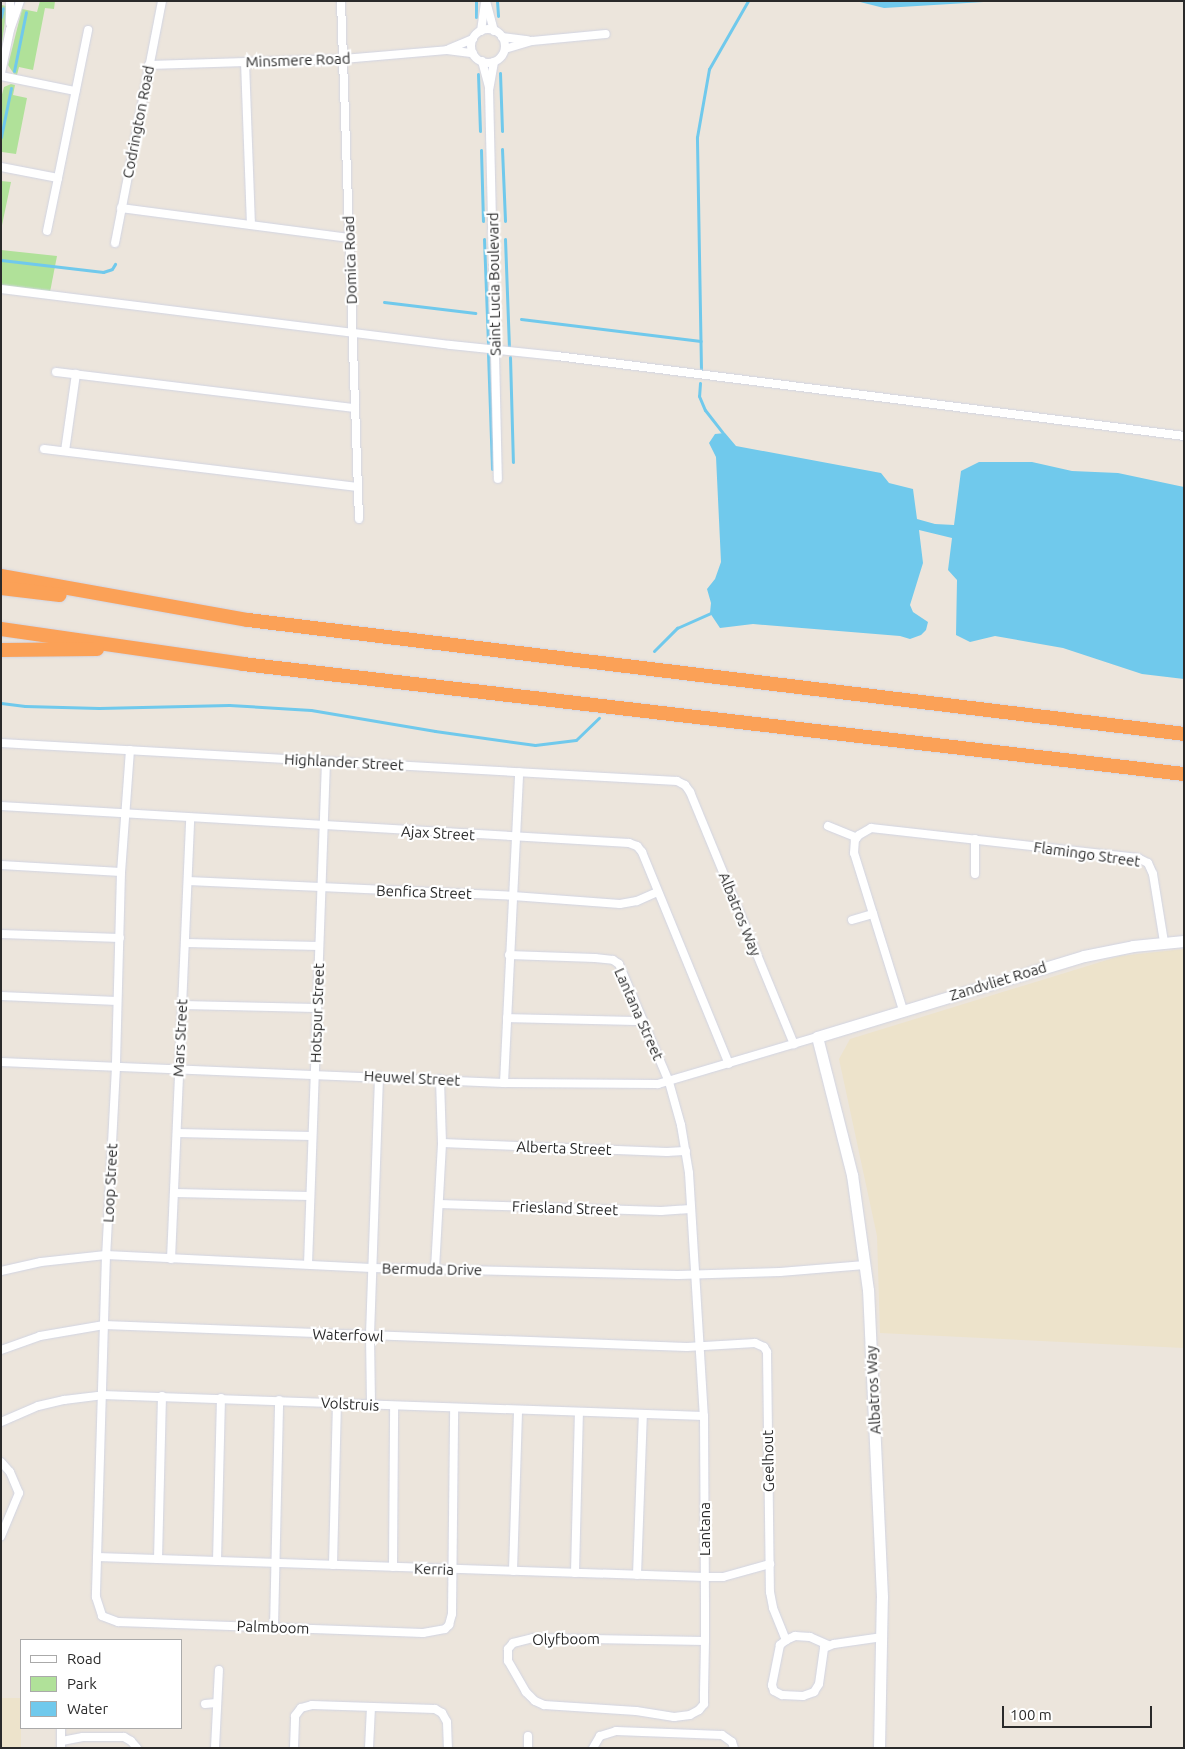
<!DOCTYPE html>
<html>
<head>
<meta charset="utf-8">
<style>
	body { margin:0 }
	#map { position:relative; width:1185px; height:1749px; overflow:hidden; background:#ece5dc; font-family:Ubuntu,sans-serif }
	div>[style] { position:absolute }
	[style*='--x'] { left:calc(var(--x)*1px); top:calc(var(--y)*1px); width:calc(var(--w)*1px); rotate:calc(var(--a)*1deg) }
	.education>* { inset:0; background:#ede3cb; transform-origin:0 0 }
	.green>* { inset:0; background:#b0e199 }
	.water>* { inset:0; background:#70c9ec }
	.stream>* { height:3px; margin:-1.5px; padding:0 1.5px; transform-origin:1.5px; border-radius:1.5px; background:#70c9ec }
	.roads { filter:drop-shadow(0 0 1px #d1d4e2) drop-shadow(0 0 1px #d1d4e2) }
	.street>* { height:8px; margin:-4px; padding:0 4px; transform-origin:4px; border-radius:4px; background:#fff }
	.street>.ring { margin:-4px; padding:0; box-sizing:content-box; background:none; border:8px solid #fff; border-radius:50% }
	.secondary>* { height:11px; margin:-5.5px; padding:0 5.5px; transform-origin:5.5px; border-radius:5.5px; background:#fff }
	.highway>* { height:14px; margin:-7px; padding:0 7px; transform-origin:7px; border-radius:7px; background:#fba157 }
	span { translate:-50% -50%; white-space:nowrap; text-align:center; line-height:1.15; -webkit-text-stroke:4.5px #fff; paint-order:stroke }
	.street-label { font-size:15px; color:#2a2a2a }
	.frame { position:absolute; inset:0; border:2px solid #2a2a2a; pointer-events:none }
	.legend { position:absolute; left:20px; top:1639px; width:162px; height:90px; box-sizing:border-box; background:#fff; border:1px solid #aaa; margin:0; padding:6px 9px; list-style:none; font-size:15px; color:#2a2a2a }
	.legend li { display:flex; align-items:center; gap:10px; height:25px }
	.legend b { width:25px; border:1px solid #aaa }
	.scale { position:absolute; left:1002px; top:1706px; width:150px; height:22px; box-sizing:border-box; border:2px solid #2a2a2a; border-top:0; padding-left:6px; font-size:15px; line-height:18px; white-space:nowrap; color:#2a2a2a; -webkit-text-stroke:4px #fff; paint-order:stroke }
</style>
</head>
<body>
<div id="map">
	<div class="education">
		<div style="clip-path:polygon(1184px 949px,1184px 1348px,880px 1333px,877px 1236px,839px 1059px,850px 1039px,1120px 956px)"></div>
		<div style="left:1px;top:1698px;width:20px;height:50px"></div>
	</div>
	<div class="green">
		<div style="clip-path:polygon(40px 1px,55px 1px,54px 9px,45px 8px,33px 70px,19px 67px,17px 75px,14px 74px,8px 65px,22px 9px,37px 12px)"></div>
		<div style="clip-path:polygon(1px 5px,7px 6px,1px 51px)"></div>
		<div style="clip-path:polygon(11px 84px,15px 85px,13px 95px,27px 98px,16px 154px,2px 152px,1px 155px,1px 98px,4px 87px)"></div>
		<div style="clip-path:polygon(1px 181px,11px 182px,1px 230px)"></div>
		<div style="clip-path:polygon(1px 250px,57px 256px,50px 292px,1px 286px)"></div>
	</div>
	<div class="water">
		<div style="clip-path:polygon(856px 1px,1000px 1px,884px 8px)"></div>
		<div style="clip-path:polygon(725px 433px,736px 446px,881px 473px,889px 483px,913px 489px,917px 519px,935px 524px,954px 525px,961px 471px,979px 462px,1032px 462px,1072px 471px,1118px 473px,1184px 487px,1184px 679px,1142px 674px,1063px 648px,995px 636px,970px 642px,956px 635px,957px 580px,948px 570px,952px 538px,919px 530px,923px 563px,910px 605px,913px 612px,928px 622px,926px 630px,921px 635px,910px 639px,900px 636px,753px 624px,720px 628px,710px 613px,711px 603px,707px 589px,715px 579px,721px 562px,716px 457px,709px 443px,715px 434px)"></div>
	</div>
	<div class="stream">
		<div style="--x:476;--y:1;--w:16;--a:90"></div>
		<div style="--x:497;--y:1;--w:15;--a:86"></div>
		<div style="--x:1;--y:17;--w:9;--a:-77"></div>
		<div style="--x:14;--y:71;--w:60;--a:-78.5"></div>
		<div style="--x:500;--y:73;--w:58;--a:88"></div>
		<div style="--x:478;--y:74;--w:57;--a:88"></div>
		<div style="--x:1;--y:137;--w:50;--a:-78.5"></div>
		<div style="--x:502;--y:149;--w:72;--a:87.6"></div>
		<div style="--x:481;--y:150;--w:71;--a:88.4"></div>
		<div style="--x:484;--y:239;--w:106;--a:87.8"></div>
		<div style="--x:505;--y:239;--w:108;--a:87.9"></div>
		<div style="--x:1;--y:260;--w:103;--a:6.7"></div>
		<div style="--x:103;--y:272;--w:9;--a:-18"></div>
		<div style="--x:112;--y:269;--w:6;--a:-59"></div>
		<div style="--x:384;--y:302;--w:92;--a:6.9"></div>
		<div style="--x:521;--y:319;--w:181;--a:7"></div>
		<div style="--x:488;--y:353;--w:116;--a:88"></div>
		<div style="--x:510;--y:357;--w:105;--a:88.4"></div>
		<div style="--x:701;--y:370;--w:233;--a:-91"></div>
		<div style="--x:697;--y:137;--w:69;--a:-80"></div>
		<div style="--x:709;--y:69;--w:78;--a:-60.2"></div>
		<div style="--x:700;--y:383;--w:13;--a:94"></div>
		<div style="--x:699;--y:396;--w:15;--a:67"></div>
		<div style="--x:705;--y:410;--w:29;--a:52"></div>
		<div style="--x:654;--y:651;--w:33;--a:-45"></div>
		<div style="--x:677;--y:628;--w:36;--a:-24"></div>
		<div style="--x:1;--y:703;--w:24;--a:7"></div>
		<div style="--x:25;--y:706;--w:74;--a:1.5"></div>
		<div style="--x:99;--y:708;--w:130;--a:-1.3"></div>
		<div style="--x:229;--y:705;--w:82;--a:3.5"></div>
		<div style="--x:311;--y:710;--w:126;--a:9.6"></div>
		<div style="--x:435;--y:731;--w:101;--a:8"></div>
		<div style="--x:535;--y:745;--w:41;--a:-7"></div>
		<div style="--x:576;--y:740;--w:32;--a:-44"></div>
	</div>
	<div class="roads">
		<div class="street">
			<div style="--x:341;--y:1;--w:518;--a:88.01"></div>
			<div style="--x:486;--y:1;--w:31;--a:75"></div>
			<div style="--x:10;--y:23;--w:22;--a:-90"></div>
			<div class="ring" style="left:471px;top:29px;width:26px;height:26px"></div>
			<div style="--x:481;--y:31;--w:27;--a:-82"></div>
			<div style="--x:502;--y:37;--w:26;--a:7"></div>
			<div style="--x:449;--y:49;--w:26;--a:-23"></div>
			<div style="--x:505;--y:49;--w:28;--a:-17"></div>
			<div style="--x:532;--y:41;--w:74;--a:-5.4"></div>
			<div style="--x:482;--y:61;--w:27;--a:75"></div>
			<div style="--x:245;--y:62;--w:163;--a:87.9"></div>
			<div style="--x:494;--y:62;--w:27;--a:100"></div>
			<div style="--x:489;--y:89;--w:390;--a:88.7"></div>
			<div style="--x:149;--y:65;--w:194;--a:-1.8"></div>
			<div style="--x:343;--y:59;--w:104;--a:-4.9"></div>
			<div style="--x:447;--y:50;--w:26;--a:7"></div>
			<div style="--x:1;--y:73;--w:44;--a:-78.2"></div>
			<div style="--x:10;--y:30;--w:31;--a:-71"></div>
			<div style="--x:1;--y:76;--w:76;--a:11.5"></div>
			<div style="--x:1;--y:167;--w:58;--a:10.9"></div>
			<div style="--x:58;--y:178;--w:54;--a:101.7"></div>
			<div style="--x:58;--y:178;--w:151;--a:-78.5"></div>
			<div style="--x:121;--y:208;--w:230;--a:7.5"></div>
			<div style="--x:115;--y:243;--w:247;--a:-79"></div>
			<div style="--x:1;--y:289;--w:452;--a:7.1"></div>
			<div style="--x:450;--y:345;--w:108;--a:5.9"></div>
			<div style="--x:557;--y:356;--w:632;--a:7.27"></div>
			<div style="--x:56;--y:372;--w:301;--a:6.9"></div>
			<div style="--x:44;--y:449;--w:316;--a:6.9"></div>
			<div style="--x:65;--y:451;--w:78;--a:-81.9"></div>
			<div style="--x:1;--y:743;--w:677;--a:3.22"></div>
			<div style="--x:677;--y:781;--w:9;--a:27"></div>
			<div style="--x:685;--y:785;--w:9;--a:54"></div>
			<div style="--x:690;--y:792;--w:273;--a:67.6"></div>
			<div style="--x:130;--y:750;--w:122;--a:94.2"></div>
			<div style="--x:121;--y:872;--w:195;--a:91.5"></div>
			<div style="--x:116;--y:1067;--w:188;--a:93"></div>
			<div style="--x:106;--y:1255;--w:342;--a:91.7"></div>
			<div style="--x:96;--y:1597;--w:20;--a:72"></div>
			<div style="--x:102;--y:1616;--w:17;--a:21"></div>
			<div style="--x:118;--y:1622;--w:30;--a:2"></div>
			<div style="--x:148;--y:1623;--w:275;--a:2.1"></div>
			<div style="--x:423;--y:1633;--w:22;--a:-10"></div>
			<div style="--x:445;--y:1629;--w:6;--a:-45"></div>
			<div style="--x:449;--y:1625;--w:11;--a:-75"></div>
			<div style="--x:452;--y:1614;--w:206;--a:-89.4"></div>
			<div style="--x:1;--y:806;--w:629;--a:3.37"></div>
			<div style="--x:629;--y:843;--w:9;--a:21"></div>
			<div style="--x:637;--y:846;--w:8;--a:50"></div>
			<div style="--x:642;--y:852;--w:229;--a:67.7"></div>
			<div style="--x:828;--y:826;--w:31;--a:22"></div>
			<div style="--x:1;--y:865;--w:120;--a:3.3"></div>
			<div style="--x:975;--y:874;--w:35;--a:-90"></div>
			<div style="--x:188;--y:881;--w:325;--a:2.6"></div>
			<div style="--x:513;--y:896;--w:107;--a:4.3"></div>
			<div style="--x:620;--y:904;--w:17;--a:-10"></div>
			<div style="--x:637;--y:901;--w:22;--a:-24"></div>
			<div style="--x:852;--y:920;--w:22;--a:-16"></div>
			<div style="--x:1;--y:934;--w:119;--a:1.9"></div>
			<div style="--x:186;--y:943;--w:133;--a:1.3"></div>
			<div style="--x:509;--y:955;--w:86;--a:2"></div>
			<div style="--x:595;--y:958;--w:18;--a:6"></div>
			<div style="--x:613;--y:960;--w:7;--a:34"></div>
			<div style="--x:619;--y:964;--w:128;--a:67"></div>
			<div style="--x:669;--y:1082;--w:45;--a:74.4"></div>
			<div style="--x:681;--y:1125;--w:49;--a:80.5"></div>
			<div style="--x:689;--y:1173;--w:243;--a:86.5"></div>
			<div style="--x:704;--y:1416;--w:188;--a:89.7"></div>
			<div style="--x:705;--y:1604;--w:37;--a:90"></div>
			<div style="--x:705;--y:1641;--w:52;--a:91.1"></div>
			<div style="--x:704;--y:1693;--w:11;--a:90"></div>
			<div style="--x:704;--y:1704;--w:8;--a:130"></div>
			<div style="--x:699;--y:1710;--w:10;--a:151"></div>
			<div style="--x:690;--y:1715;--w:16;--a:173"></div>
			<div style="--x:674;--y:1717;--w:38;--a:-171"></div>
			<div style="--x:636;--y:1711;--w:92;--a:-176.3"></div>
			<div style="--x:544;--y:1705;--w:10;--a:-156"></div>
			<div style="--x:535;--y:1701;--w:13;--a:-135"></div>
			<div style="--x:526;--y:1692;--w:36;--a:-120"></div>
			<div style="--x:508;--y:1661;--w:12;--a:-90"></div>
			<div style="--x:508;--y:1649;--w:8;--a:-50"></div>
			<div style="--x:513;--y:1643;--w:21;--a:-14"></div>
			<div style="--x:533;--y:1638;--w:172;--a:1"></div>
			<div style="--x:1;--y:996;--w:116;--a:2.5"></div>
			<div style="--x:182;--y:1005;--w:134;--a:1.3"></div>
			<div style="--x:903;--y:1010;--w:164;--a:-107.3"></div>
			<div style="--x:854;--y:853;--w:13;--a:-86"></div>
			<div style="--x:855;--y:840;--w:6;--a:-51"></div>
			<div style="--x:859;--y:835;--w:14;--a:-30"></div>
			<div style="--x:871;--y:828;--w:269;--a:6.4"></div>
			<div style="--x:1138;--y:858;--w:11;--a:27"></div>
			<div style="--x:1148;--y:863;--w:12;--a:66"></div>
			<div style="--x:1153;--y:874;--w:69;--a:80.8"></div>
			<div style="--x:507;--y:1018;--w:136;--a:1.3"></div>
			<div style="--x:1;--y:1062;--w:503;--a:2.39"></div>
			<div style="--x:504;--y:1083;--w:154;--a:0.4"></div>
			<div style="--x:658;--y:1084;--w:166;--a:-16.5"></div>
			<div style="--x:504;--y:1083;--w:311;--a:-87.2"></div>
			<div style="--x:177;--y:1133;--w:135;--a:1.3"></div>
			<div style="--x:442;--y:1143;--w:225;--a:2.3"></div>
			<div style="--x:667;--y:1152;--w:19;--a:-3"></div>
			<div style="--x:175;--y:1193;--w:135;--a:1.3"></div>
			<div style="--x:439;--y:1204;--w:222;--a:1.8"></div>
			<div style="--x:661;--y:1211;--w:29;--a:-4"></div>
			<div style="--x:171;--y:1259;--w:441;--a:-87.5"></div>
			<div style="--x:308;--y:1264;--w:503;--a:-87.95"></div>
			<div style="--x:435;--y:1269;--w:126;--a:-86.8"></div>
			<div style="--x:442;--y:1143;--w:64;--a:-91.8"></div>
			<div style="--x:1;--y:1271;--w:41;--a:-12.7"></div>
			<div style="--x:41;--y:1262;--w:65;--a:-6.1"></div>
			<div style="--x:106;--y:1255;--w:266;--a:2.8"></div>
			<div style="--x:372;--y:1268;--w:306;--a:1.3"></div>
			<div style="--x:678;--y:1275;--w:102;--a:-1.7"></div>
			<div style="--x:780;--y:1272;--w:85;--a:-4.7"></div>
			<div style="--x:1;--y:1350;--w:41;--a:-19.7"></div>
			<div style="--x:40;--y:1336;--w:65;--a:-9.8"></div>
			<div style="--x:104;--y:1325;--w:583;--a:2.16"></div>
			<div style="--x:687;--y:1347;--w:68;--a:-3.4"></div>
			<div style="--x:755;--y:1343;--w:10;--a:24"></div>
			<div style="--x:764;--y:1347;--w:6;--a:59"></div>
			<div style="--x:767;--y:1352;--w:240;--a:89.3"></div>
			<div style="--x:770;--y:1592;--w:16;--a:79"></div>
			<div style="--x:773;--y:1608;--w:35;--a:68"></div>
			<div style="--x:371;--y:1405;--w:70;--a:-90.8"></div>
			<div style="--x:370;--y:1335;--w:259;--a:-88"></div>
			<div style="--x:1;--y:1422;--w:40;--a:-23.4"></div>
			<div style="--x:38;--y:1406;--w:27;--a:-13"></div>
			<div style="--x:64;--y:1400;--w:38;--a:-7"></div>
			<div style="--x:102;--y:1395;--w:602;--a:2"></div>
			<div style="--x:1;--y:1462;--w:13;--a:48"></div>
			<div style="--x:10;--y:1472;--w:23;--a:67"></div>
			<div style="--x:19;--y:1493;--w:47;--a:112.7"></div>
			<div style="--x:97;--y:1557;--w:608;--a:1.88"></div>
			<div style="--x:705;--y:1577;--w:18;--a:0"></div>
			<div style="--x:723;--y:1577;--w:49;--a:-15.5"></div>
			<div style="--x:158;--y:1559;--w:163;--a:-88.6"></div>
			<div style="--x:217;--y:1561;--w:163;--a:-88.6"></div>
			<div style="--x:333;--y:1565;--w:162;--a:-88.6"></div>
			<div style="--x:393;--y:1567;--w:161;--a:-89.6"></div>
			<div style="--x:513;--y:1571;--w:161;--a:-88.2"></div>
			<div style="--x:575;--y:1573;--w:161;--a:-88.6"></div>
			<div style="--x:637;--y:1575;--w:161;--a:-87.9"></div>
			<div style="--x:274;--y:1627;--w:227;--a:-88.7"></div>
			<div style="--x:828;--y:1645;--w:20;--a:-156"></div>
			<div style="--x:810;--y:1637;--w:15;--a:-176"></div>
			<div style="--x:795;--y:1636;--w:10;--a:156"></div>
			<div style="--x:786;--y:1640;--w:8;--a:140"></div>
			<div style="--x:780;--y:1645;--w:41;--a:101.3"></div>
			<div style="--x:772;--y:1685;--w:6;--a:72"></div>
			<div style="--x:774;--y:1691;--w:9;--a:27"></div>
			<div style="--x:782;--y:1695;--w:21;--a:3"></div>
			<div style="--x:803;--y:1696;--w:12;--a:-20"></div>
			<div style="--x:814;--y:1692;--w:9;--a:-58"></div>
			<div style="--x:819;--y:1684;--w:36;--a:-82"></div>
			<div style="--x:824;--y:1648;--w:11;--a:-22"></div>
			<div style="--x:834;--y:1644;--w:49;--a:-8.3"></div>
			<div style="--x:205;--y:1704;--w:11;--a:-5"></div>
			<div style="--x:61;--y:1728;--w:20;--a:90"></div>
			<div style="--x:62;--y:1741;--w:21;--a:-11"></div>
			<div style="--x:83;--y:1737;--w:41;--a:0"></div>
			<div style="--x:124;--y:1737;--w:8;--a:30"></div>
			<div style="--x:131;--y:1741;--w:9;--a:49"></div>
			<div style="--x:215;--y:1748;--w:78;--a:-87.1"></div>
			<div style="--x:294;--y:1748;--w:32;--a:-88"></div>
			<div style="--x:295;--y:1716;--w:10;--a:-53"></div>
			<div style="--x:301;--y:1708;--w:11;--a:-15"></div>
			<div style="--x:312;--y:1705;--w:123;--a:1.9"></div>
			<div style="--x:435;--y:1709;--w:8;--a:30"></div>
			<div style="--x:442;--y:1713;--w:10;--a:61"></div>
			<div style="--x:447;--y:1722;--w:26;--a:88"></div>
			<div style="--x:369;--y:1748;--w:41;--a:-87.2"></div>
			<div style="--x:528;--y:1748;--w:12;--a:-90"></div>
			<div style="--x:593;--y:1748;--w:14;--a:-60"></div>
			<div style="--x:600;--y:1736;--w:17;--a:-17"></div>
			<div style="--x:616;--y:1731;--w:106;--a:2.2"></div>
			<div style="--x:722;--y:1735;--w:12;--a:35"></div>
			<div style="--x:732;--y:1742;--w:6;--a:72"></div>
		</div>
		<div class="secondary">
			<div style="--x:879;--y:1748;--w:151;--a:-88.9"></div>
			<div style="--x:882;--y:1597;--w:307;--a:-92.6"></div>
			<div style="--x:868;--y:1290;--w:116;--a:-97.9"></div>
			<div style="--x:852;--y:1175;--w:142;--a:-104.2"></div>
			<div style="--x:817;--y:1037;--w:279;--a:-16.9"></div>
			<div style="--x:1084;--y:956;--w:50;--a:-11.5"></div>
			<div style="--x:1133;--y:946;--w:51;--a:-5.6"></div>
		</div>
		<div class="highway">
			<div style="--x:1;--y:576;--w:251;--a:10.1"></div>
			<div style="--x:248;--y:620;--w:943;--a:6.94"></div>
			<div style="--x:1;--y:588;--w:59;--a:6.8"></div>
			<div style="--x:1;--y:629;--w:245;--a:8.2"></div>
			<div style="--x:243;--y:664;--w:947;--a:6.67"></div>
			<div style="--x:1;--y:650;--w:96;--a:-0.6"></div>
		</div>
	</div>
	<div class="street-label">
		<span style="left:298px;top:60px;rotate:-2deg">Minsmere Road</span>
		<span style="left:138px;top:122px;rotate:-79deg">Codrington Road</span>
		<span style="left:350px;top:260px;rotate:-92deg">Domica Road</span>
		<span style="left:494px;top:284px;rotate:-91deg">Saint Lucia Boulevard</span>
		<span style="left:344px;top:762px;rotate:3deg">Highlander Street</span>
		<span style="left:438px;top:833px;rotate:3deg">Ajax Street</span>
		<span style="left:1087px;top:854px;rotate:8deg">Flamingo Street</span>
		<span style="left:424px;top:892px;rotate:2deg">Benfica Street</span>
		<span style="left:740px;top:914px;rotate:68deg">Albatros Way</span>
		<span style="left:998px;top:981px;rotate:-17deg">Zandvliet Road</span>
		<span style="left:317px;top:1013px;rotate:-88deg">Hotspur Street</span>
		<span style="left:639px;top:1014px;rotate:66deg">Lantana Street</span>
		<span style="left:180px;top:1038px;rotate:-87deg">Mars Street</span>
		<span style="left:412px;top:1078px;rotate:3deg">Heuwel Street</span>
		<span style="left:564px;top:1148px;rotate:2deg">Alberta Street</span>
		<span style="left:110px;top:1183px;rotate:-87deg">Loop Street</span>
		<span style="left:565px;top:1208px;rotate:2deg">Friesland Street</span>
		<span style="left:432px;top:1269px;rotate:1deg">Bermuda Drive</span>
		<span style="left:348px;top:1335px;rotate:2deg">Waterfowl</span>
		<span style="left:873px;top:1390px;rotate:-93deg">Albatros Way</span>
		<span style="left:350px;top:1404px;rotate:3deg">Volstruis</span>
		<span style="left:768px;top:1461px;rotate:-91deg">Geelhout</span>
		<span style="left:705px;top:1529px;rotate:-90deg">Lantana</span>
		<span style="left:434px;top:1569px;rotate:2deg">Kerria</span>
		<span style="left:273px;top:1627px;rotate:2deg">Palmboom</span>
		<span style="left:566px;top:1639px;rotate:-1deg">Olyfboom</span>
	</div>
	<div class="frame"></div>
	<ul class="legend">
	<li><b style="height:6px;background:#fff"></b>Road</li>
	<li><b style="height:14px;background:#b0e199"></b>Park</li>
	<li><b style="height:14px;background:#70c9ec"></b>Water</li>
	</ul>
	<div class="scale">100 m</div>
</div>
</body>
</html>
